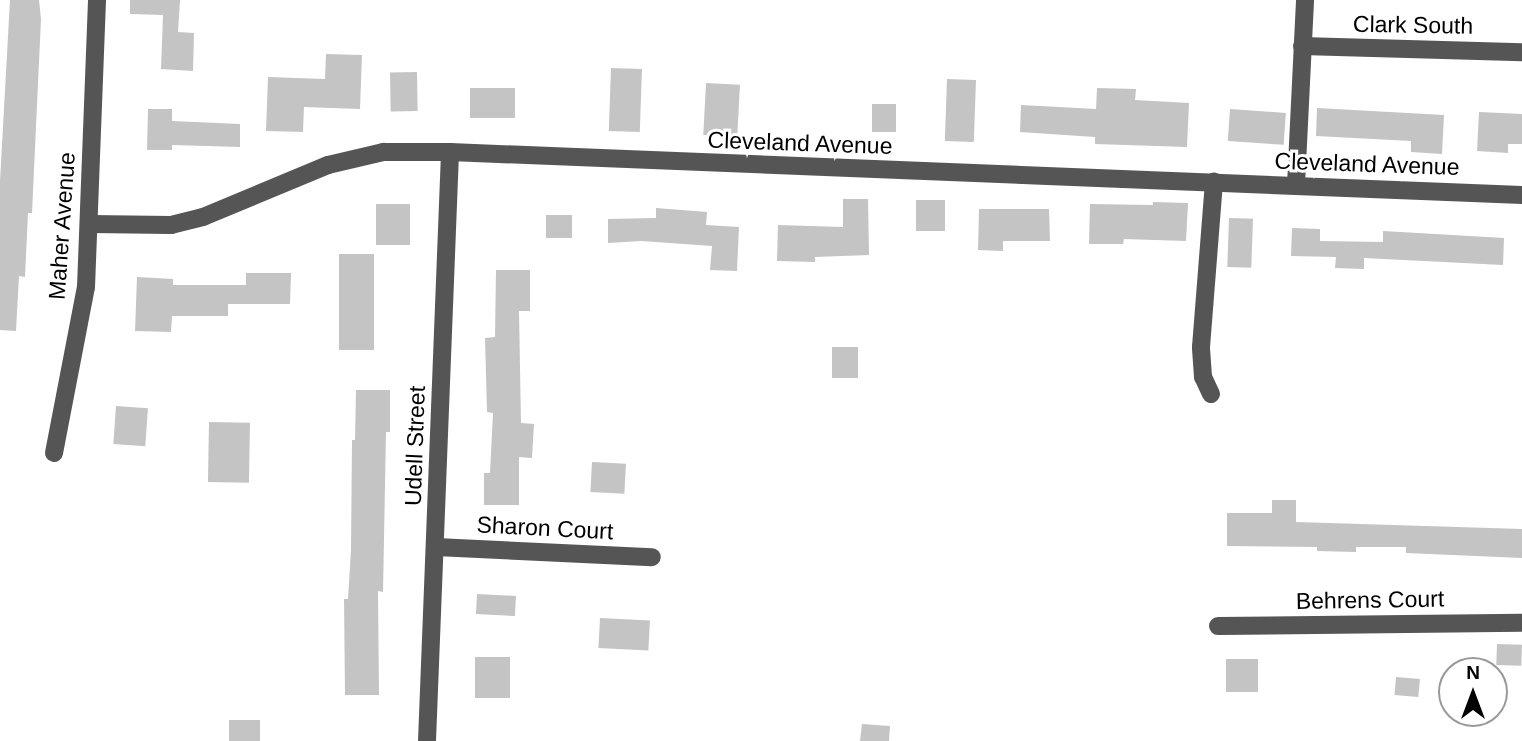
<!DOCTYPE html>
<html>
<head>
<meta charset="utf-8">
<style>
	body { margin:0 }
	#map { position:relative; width:1522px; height:741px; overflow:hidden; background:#fff; font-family:Helvetica,sans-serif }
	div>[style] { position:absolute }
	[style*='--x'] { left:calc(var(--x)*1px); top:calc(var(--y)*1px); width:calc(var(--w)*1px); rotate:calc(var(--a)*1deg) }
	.building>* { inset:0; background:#c4c4c4; transform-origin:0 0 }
	.minor>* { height:18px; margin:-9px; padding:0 9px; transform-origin:9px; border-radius:9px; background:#555 }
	span { translate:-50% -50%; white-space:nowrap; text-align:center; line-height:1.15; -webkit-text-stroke:6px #fff; paint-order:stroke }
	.street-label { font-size:23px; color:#000 }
	.north { position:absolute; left:1438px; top:657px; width:70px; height:70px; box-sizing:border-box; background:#fff; border:2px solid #999; border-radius:50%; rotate:0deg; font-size:19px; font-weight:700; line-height:28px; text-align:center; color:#000 }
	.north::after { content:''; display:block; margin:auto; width:24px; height:32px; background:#000; clip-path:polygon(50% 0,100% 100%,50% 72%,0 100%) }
</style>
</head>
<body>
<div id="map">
	<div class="building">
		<div style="clip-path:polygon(10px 0,39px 0,41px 19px,32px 213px,28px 213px,25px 277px,19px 276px,16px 331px,0 330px,0 181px)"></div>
		<div style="clip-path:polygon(130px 0,180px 0,178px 32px,194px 33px,193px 71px,161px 69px,163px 15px,130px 14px)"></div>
		<div style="clip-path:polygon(326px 54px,362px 55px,360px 109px,304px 107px,303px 132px,266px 131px,268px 77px,325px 79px)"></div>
		<div style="left:611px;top:68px;width:31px;height:63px;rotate:2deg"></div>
		<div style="left:417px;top:72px;width:39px;height:27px;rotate:89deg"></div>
		<div style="left:947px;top:79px;width:29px;height:62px;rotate:2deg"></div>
		<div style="left:706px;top:83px;width:34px;height:52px;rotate:3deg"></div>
		<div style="left:515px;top:88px;width:30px;height:45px;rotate:90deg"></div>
		<div style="clip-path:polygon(1097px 88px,1136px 89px,1135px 100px,1189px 103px,1187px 147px,1095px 144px,1095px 137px,1020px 132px,1021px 105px,1096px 109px)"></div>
		<div style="left:872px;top:104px;width:24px;height:28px"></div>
		<div style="clip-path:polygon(1317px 108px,1444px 115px,1442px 154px,1411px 152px,1411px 141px,1316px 136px)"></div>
		<div style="clip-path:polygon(148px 109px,172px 109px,172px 121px,240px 124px,240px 147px,172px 145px,172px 150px,147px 150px)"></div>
		<div style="left:1230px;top:109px;width:56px;height:32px;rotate:4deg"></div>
		<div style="clip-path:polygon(1479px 112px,1522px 114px,1522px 144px,1508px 144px,1508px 153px,1477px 151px)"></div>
		<div style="clip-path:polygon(843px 199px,868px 199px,869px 255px,815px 257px,815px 262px,777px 261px,778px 225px,843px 227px)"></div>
		<div style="left:916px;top:200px;width:29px;height:31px"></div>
		<div style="clip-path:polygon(1153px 202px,1188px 203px,1186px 241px,1124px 239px,1123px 244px,1089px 244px,1090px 204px,1153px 205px)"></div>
		<div style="left:376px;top:204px;width:34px;height:41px"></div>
		<div style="clip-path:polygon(656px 208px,707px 212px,706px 225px,739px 227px,737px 271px,710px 270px,712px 246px,641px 241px,608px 243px,608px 219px,656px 218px)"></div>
		<div style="clip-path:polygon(979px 209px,1049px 209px,1050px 241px,1003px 241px,1003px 251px,978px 250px)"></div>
		<div style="left:546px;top:215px;width:26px;height:23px"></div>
		<div style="left:1229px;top:218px;width:24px;height:49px;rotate:2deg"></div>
		<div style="clip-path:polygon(1292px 228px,1320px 229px,1320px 241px,1383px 242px,1383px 231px,1504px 238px,1503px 265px,1364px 258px,1364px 269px,1335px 268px,1336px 257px,1291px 256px)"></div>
		<div style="left:339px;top:254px;width:35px;height:96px"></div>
		<div style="clip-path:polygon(496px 270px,530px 270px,530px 311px,519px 311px,521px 423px,534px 424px,532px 458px,519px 457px,519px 505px,484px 505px,484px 473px,490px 473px,493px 413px,487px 412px,485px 338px,495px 337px)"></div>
		<div style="clip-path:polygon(246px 273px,291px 273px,290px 304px,228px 304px,228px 316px,172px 316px,171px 332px,135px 331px,137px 277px,173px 279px,173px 285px,246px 285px)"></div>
		<div style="left:832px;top:347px;width:26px;height:31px"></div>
		<div style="clip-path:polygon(356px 390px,390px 390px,390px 432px,386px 432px,383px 592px,378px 591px,379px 695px,345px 695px,344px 599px,348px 599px,351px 550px,352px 440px,355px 440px)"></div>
		<div style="left:116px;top:406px;width:32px;height:38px;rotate:4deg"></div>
		<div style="left:209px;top:422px;width:41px;height:60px;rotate:1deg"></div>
		<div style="left:592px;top:462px;width:34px;height:30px;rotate:3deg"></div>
		<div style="clip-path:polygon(1272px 500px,1296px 500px,1296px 522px,1522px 529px,1522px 558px,1406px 553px,1406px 547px,1356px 547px,1356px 552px,1317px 551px,1317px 547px,1227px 546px,1227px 513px,1272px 513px)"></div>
		<div style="left:477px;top:594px;width:39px;height:20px;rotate:3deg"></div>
		<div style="left:600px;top:618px;width:50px;height:30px;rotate:3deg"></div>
		<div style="left:1497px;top:644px;width:25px;height:21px;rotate:2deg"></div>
		<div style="left:475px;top:657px;width:35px;height:41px"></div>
		<div style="left:1258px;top:659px;width:33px;height:32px;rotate:90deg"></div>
		<div style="left:1396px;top:677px;width:24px;height:18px;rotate:5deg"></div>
		<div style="left:229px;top:720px;width:31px;height:21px"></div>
		<div style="clip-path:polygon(862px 724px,890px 726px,889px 741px,860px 741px)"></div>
	</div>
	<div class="minor">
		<div style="--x:1302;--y:46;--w:220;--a:1.6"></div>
		<div style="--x:1296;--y:185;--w:185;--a:-87.2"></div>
		<div style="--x:90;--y:224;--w:81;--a:0.7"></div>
		<div style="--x:171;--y:225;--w:33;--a:-14"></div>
		<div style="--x:203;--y:217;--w:135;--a:-22.6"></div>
		<div style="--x:328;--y:165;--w:57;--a:-13.3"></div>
		<div style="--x:383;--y:152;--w:67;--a:0"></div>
		<div style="--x:450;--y:152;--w:1073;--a:2.3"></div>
		<div style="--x:1211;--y:394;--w:19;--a:-115"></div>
		<div style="--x:1203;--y:377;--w:30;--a:-94"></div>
		<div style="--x:1201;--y:347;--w:166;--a:-85.5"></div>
		<div style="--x:54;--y:453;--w:169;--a:-79.1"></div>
		<div style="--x:86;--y:287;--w:287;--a:-87.8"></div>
		<div style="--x:436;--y:547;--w:216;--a:2.7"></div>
		<div style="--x:1218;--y:626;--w:304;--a:-0.6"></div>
		<div style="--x:427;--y:741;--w:589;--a:-87.76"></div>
	</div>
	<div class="street-label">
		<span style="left:1413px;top:25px;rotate:1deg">Clark South</span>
		<span style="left:800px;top:143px;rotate:2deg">Cleveland Avenue</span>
		<span style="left:1367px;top:164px;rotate:2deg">Cleveland Avenue</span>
		<span style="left:62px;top:226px;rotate:-86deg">Maher Avenue</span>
		<span style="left:415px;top:446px;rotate:-88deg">Udell Street</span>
		<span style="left:545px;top:528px;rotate:3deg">Sharon Court</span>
		<span style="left:1370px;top:600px;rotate:-1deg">Behrens Court</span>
	</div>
	<div class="north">N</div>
</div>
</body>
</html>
